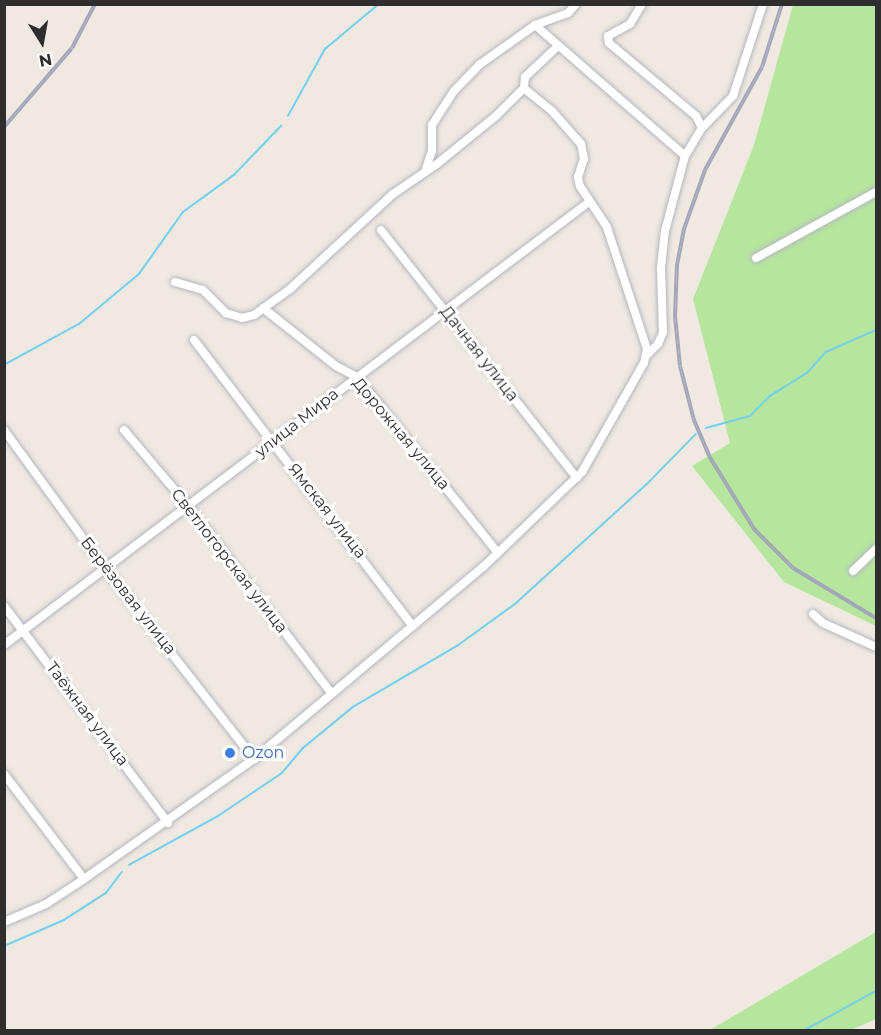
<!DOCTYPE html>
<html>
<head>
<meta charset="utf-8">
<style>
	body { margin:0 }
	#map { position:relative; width:881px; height:1035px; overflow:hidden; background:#efe9e1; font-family:Montserrat,sans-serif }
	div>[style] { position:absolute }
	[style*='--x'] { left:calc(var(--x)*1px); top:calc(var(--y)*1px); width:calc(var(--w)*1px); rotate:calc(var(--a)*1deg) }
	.green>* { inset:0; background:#b6e59e }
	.stream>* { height:1.5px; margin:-0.75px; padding:0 0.75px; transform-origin:0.75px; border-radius:0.75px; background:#75cff0 }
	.roads { filter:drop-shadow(0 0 2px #b4b7c1) drop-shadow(0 0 2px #b4b7c1) }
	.minor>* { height:8px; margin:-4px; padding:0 4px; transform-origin:4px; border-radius:4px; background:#fff }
	.rail>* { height:4px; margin-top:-2px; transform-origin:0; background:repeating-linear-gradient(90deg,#fff 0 4.5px,#a3a6b8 0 9px); box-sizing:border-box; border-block:2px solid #a3a6b8 }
	.dots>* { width:16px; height:16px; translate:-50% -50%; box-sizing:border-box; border:3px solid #fff; border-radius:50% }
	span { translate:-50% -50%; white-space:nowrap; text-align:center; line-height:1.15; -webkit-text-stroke:6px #fff; paint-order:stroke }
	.street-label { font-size:16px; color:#2e2e2e }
	.shop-label { font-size:16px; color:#366cbe }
	.left { translate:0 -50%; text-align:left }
	.frame { position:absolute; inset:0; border:6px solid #2e2e2e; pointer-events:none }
	.north { position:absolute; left:12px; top:12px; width:60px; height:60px; -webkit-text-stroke:4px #fff; paint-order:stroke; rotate:169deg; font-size:16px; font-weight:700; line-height:24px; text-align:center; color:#2e2e2e }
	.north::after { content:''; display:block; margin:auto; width:21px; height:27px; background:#2e2e2e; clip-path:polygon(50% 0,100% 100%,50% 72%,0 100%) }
</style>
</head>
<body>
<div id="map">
	<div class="green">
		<div style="clip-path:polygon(793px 5px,876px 5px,876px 626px,784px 582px,692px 466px,730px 443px,693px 299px,754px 145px)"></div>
		<div style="clip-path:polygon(876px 932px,876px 1019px,851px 1030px,710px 1030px)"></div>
	</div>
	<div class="stream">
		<div style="--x:288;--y:116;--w:77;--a:-61.1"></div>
		<div style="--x:325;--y:49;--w:70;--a:-39.8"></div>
		<div style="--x:4;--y:365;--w:85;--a:-28.7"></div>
		<div style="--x:79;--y:324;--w:78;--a:-39.8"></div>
		<div style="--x:139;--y:274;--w:76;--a:-54.6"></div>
		<div style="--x:183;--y:212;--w:63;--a:-36"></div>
		<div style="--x:234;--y:175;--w:68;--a:-46.2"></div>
		<div style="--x:706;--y:428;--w:46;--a:-15.3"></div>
		<div style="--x:750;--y:416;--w:28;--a:-45"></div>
		<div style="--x:770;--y:396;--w:44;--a:-31.9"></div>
		<div style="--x:807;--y:373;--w:28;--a:-48"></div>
		<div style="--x:826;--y:352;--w:55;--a:-23.7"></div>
		<div style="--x:129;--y:865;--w:102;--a:-28.8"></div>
		<div style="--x:218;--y:816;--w:77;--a:-33.9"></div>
		<div style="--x:282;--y:773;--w:33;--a:-50"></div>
		<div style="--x:303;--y:748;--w:65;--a:-39.4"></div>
		<div style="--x:353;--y:707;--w:121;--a:-30.4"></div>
		<div style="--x:457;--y:646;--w:72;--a:-35.9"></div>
		<div style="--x:515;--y:604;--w:177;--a:-42.3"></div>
		<div style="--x:646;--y:485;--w:71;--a:-45.6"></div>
		<div style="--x:4;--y:946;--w:65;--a:-23.4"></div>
		<div style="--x:64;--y:920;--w:50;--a:-32.7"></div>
		<div style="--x:106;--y:893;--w:26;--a:-53"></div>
		<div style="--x:805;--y:1030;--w:81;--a:-28.8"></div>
	</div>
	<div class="roads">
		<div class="minor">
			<div style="--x:642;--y:4;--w:23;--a:121"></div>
			<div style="--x:630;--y:24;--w:25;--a:151"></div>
			<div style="--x:608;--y:36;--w:7;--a:82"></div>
			<div style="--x:609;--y:43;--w:114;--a:40"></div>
			<div style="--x:696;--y:116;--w:13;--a:63"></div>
			<div style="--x:535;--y:25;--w:199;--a:41.1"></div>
			<div style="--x:426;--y:169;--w:20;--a:-72"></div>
			<div style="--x:432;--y:150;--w:25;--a:-90"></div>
			<div style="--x:432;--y:125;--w:40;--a:-57.1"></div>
			<div style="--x:454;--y:91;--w:36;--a:-46"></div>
			<div style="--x:479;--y:65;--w:69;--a:-35.5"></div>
			<div style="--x:535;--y:25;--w:35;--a:-20"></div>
			<div style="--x:568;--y:13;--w:12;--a:-48"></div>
			<div style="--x:381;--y:230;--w:316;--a:51.7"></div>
			<div style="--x:756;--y:258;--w:137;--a:-28.8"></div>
			<div style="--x:175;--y:282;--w:29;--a:16"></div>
			<div style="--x:203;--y:290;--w:33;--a:45"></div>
			<div style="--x:226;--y:313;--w:17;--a:17"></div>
			<div style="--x:242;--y:318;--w:12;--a:-14"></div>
			<div style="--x:254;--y:315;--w:44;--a:-35.8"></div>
			<div style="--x:290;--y:289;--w:140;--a:-42.7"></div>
			<div style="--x:393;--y:194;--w:53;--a:-34.3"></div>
			<div style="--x:437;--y:164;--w:77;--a:-39.2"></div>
			<div style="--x:497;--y:115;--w:38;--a:-45"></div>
			<div style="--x:524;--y:88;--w:11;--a:-85"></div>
			<div style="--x:525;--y:77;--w:44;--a:-43.2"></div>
			<div style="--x:263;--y:308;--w:93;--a:38.5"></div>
			<div style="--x:336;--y:366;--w:24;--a:28"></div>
			<div style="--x:357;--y:377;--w:224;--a:51.3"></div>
			<div style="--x:194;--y:340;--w:360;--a:52.6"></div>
			<div style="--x:647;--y:355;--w:16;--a:-45"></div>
			<div style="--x:658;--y:344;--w:13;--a:-67"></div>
			<div style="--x:663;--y:332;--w:64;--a:-91.8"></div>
			<div style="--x:661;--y:268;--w:37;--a:-84"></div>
			<div style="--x:665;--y:231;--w:78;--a:-75.1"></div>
			<div style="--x:685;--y:156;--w:33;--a:-59"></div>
			<div style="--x:702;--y:128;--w:45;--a:-45.9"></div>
			<div style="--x:733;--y:96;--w:97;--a:-71.9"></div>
			<div style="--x:4;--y:430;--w:170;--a:53.9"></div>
			<div style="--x:104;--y:567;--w:244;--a:52"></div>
			<div style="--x:124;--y:430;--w:101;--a:49.8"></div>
			<div style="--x:189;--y:507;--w:235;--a:52.6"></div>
			<div style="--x:853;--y:571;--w:32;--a:-44"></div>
			<div style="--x:4;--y:606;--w:272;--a:52.9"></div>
			<div style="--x:813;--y:614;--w:13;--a:42"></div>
			<div style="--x:823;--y:623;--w:58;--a:24.4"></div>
			<div style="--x:4;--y:645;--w:734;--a:-37.14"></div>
			<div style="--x:4;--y:774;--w:132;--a:52.7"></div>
			<div style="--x:4;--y:922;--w:46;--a:-23.2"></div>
			<div style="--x:46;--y:904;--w:45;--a:-33.3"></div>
			<div style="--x:84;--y:879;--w:208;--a:-35.2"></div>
			<div style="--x:254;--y:759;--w:300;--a:-40"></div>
			<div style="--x:484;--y:566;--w:136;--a:-43.8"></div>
			<div style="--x:582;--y:472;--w:125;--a:-60.4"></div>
			<div style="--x:644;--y:363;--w:14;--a:-78"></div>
			<div style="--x:647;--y:349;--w:128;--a:-108.2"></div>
			<div style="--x:607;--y:227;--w:49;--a:-123.4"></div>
			<div style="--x:580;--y:186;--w:9;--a:-103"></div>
			<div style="--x:578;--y:177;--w:19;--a:-72"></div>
			<div style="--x:584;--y:159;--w:15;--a:-101"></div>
			<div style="--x:581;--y:144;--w:44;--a:-131.3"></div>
			<div style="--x:552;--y:111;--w:36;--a:-141"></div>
		</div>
	</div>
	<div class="rail">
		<div style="--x:782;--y:4;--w:66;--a:107.6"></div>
		<div style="--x:762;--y:67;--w:118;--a:119"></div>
		<div style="--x:705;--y:170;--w:63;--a:109.6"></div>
		<div style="--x:684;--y:229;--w:36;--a:101"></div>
		<div style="--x:677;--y:264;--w:52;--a:92.2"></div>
		<div style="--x:675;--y:316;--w:50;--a:84.3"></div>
		<div style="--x:680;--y:366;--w:56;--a:75.5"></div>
		<div style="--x:694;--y:420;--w:39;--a:67"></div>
		<div style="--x:709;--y:456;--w:86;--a:58.3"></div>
		<div style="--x:754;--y:529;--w:55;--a:45"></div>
		<div style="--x:793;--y:568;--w:97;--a:31.1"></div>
		<div style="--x:4;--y:127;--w:104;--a:-49.3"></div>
		<div style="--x:72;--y:48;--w:50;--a:-62.4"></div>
	</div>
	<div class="dots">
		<div style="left:230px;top:753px;background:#3f7fe0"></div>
	</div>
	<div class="street-label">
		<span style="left:479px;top:354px;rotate:52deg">Дачная улица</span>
		<span style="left:297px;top:423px;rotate:-38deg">улица Мира</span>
		<span style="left:401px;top:434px;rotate:50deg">Дорожная улица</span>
		<span style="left:327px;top:511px;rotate:52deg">Ямская улица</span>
		<span style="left:229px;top:561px;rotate:52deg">Светлогорская улица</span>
		<span style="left:128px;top:596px;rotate:52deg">Берёзовая улица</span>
		<span style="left:87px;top:714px;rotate:53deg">Таёжная улица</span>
	</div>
	<div class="shop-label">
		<span class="left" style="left:242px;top:753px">Ozon</span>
	</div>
	<div class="frame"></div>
	<div class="north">N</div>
</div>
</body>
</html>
